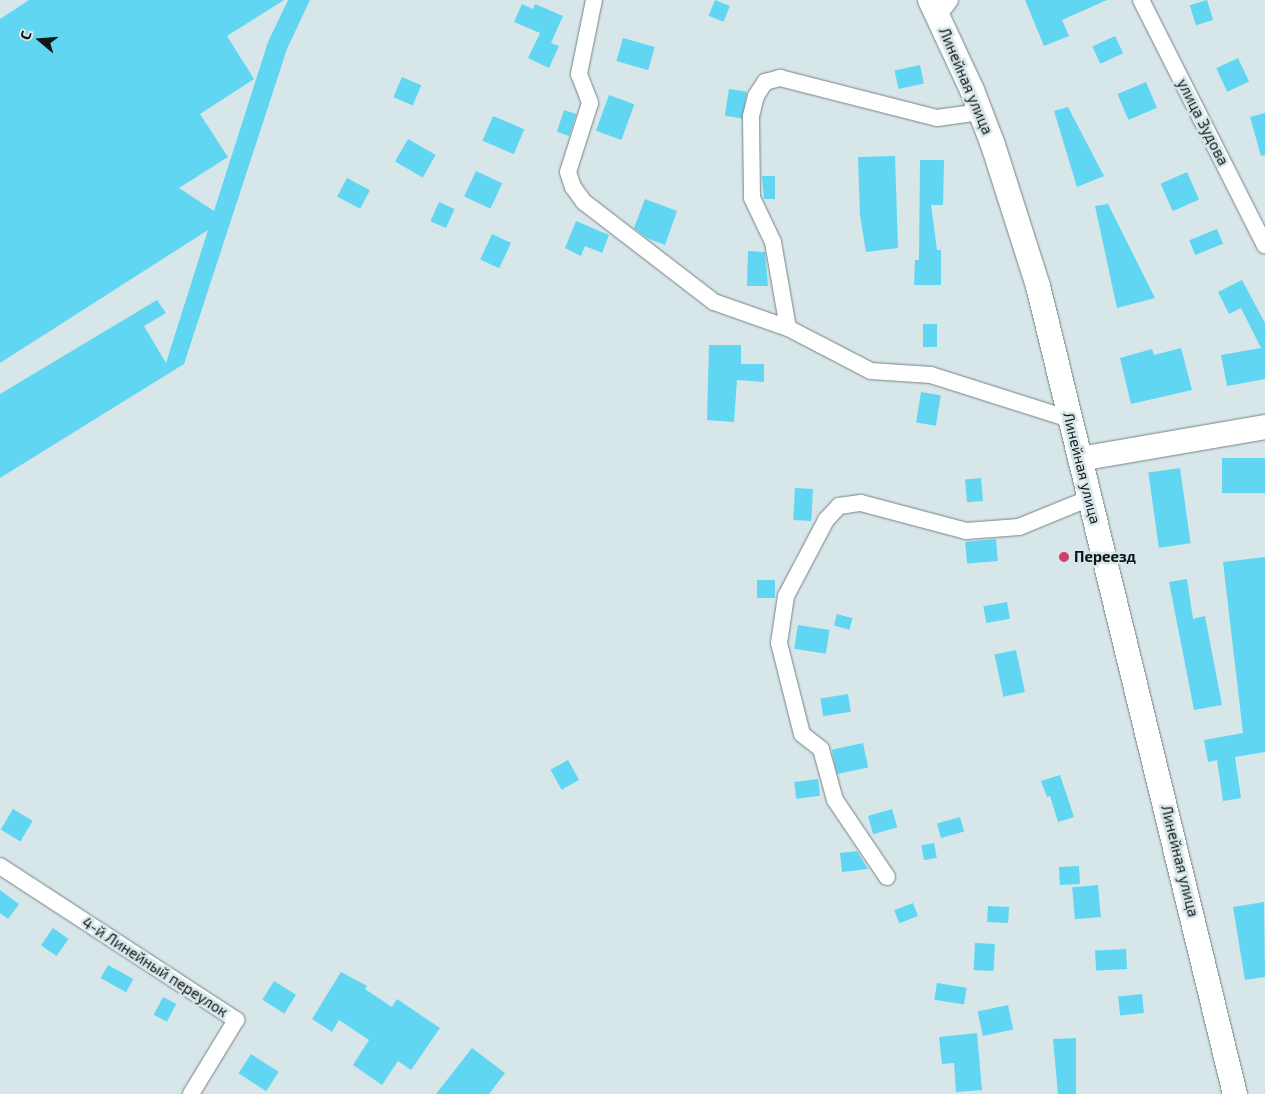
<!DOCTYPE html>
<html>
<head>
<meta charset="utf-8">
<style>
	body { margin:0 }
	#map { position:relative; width:1265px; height:1094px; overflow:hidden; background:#d7e6e9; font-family:"Exo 2",sans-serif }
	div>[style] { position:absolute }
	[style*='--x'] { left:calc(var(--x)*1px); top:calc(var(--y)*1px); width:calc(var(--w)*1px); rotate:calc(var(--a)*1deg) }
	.building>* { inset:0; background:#61d6f2; transform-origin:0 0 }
	.roads { filter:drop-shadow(0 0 1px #768386) drop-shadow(0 0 1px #768386) }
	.street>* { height:16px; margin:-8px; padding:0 8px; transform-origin:8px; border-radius:8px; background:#fff }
	.secondary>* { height:24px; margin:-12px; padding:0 12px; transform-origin:12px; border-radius:12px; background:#fff }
	.dots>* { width:14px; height:14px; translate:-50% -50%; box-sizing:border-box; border:2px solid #d7e6e9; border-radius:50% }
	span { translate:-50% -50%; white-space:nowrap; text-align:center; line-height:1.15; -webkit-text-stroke:5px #d7e6e9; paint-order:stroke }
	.street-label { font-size:15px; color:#111617 }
	.poi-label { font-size:15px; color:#111617; font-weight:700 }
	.left { translate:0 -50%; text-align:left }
	.north { position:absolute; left:15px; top:15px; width:50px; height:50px; -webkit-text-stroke:4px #d7e6e9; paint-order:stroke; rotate:288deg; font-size:14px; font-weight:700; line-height:20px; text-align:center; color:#111617 }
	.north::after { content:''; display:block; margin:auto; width:18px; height:22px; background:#111617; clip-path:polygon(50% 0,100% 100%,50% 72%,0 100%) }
</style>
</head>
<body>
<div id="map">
	<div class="building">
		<div style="clip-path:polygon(29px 0,284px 0,227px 36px,254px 79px,200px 114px,228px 157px,179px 188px,214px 211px,268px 42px,288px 0,310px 0,287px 49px,184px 364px,0 478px,0 394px,157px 300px,166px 313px,144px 326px,166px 363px,208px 230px,0 363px,0 19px)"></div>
		<div style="left:715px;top:0;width:16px;height:17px;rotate:22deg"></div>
		<div style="clip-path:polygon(1025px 0,1107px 0,1062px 20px,1069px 36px,1044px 46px)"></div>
		<div style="left:1207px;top:0;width:21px;height:18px;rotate:73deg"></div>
		<div style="clip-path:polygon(522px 4px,533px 9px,535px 4px,563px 16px,551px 43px,559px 46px,549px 68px,528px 58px,540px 33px,514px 22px)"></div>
		<div style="left:1115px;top:36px;width:19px;height:25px;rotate:65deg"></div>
		<div style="left:623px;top:38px;width:33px;height:24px;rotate:16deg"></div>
		<div style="left:1238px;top:58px;width:26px;height:24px;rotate:65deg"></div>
		<div style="left:920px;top:65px;width:19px;height:26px;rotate:78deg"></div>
		<div style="left:402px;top:77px;width:21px;height:22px;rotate:23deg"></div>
		<div style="left:1146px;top:82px;width:28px;height:31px;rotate:67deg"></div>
		<div style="left:729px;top:89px;width:18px;height:27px;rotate:9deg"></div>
		<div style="left:609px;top:95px;width:27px;height:38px;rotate:20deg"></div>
		<div style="clip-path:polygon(1068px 107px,1104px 176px,1077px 187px,1054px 111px)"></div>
		<div style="left:564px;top:110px;width:13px;height:23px;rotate:18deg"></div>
		<div style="clip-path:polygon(1265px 113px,1265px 155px,1261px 156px,1250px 117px)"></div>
		<div style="left:493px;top:116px;width:34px;height:27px;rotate:23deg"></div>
		<div style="left:408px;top:139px;width:32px;height:26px;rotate:30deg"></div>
		<div style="clip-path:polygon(895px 156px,898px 248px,866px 252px,860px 215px,858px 157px)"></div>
		<div style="clip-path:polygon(920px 160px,944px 160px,943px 205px,931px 205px,937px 250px,941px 250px,941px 285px,914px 285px,915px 260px,919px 260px)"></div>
		<div style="left:476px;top:171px;width:29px;height:28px;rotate:25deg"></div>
		<div style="left:1187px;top:172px;width:30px;height:29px;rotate:66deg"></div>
		<div style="clip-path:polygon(762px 176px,775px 176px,775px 199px,764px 199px)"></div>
		<div style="left:347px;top:178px;width:26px;height:21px;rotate:28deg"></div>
		<div style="clip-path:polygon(645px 199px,677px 211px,665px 245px,647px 238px,634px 228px)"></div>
		<div style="left:439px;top:202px;width:17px;height:21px;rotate:24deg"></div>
		<div style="clip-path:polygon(1108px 204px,1155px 298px,1117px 308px,1095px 206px)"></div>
		<div style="clip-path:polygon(576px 221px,609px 235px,602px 253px,585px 246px,581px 256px,565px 248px)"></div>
		<div style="left:1217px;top:229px;width:16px;height:30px;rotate:68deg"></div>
		<div style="left:492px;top:234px;width:21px;height:28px;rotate:25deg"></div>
		<div style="clip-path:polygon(748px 251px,765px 252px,768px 286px,747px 286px)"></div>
		<div style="clip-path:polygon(1242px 280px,1265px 323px,1265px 379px,1227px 386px,1221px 355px,1261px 348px,1241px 308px,1229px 314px,1218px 292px)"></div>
		<div style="left:923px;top:324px;width:14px;height:23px"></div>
		<div style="clip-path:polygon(709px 345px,741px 345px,741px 364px,764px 364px,764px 382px,737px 380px,734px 422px,707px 420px)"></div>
		<div style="clip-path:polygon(1181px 348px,1192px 390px,1131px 404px,1120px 358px,1152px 349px,1154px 355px)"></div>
		<div style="left:921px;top:392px;width:20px;height:31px;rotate:9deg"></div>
		<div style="left:1265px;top:458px;width:35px;height:43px;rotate:90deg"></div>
		<div style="left:1180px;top:468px;width:76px;height:32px;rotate:82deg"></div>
		<div style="left:981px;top:478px;width:23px;height:16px;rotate:85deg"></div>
		<div style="left:795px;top:488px;width:18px;height:32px;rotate:3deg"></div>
		<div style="left:996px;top:539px;width:22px;height:31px;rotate:85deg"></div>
		<div style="clip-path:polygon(1265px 557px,1265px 752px,1235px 757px,1241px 798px,1223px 801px,1217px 760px,1208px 762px,1204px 740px,1243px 733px,1223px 562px)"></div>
		<div style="clip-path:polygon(1187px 579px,1193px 619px,1205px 616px,1222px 705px,1194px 710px,1169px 582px)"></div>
		<div style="left:757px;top:580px;width:18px;height:18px"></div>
		<div style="left:1007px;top:602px;width:17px;height:24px;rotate:80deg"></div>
		<div style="left:837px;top:614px;width:16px;height:12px;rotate:15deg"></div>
		<div style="left:798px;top:625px;width:32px;height:24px;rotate:9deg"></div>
		<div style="left:1016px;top:650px;width:43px;height:22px;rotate:78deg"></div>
		<div style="left:848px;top:694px;width:18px;height:28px;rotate:81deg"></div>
		<div style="left:863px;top:743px;width:25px;height:32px;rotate:78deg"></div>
		<div style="left:568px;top:760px;width:23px;height:20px;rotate:61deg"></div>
		<div style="clip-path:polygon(1060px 775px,1074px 817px,1058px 822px,1050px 796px,1047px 797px,1041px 781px)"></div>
		<div style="left:818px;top:779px;width:17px;height:24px;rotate:83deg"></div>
		<div style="left:13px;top:809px;width:23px;height:24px;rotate:31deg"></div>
		<div style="left:892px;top:809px;width:19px;height:25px;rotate:74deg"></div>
		<div style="left:960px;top:817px;width:15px;height:24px;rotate:74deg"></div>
		<div style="left:934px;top:843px;width:15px;height:13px;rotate:79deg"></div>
		<div style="clip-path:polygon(857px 851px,868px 869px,842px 872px,840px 853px)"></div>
		<div style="left:1079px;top:866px;width:18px;height:20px;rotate:87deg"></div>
		<div style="left:1098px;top:885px;width:32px;height:26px;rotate:85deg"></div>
		<div style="clip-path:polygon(0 890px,19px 904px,8px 919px,0 913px)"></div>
		<div style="clip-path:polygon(1264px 902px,1265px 977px,1245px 980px,1233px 907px)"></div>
		<div style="left:913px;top:903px;width:14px;height:20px;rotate:69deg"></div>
		<div style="left:988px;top:906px;width:21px;height:16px;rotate:3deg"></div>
		<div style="left:53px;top:928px;width:19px;height:21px;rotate:35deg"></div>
		<div style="left:975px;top:943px;width:20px;height:27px;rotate:3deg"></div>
		<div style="left:1126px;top:949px;width:20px;height:31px;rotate:87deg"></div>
		<div style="left:108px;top:965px;width:29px;height:15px;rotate:29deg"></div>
		<div style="clip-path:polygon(341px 972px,367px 986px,365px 989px,392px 1007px,397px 999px,440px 1028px,411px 1070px,398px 1061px,382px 1085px,353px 1065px,369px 1040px,339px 1020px,332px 1032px,312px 1019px)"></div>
		<div style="left:274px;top:981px;width:26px;height:22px;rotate:32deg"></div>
		<div style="left:937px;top:983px;width:30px;height:17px;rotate:9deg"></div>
		<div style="left:1142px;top:994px;width:19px;height:24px;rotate:84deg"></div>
		<div style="left:163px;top:997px;width:15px;height:20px;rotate:28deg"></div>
		<div style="left:1008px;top:1005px;width:25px;height:31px;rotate:78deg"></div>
		<div style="clip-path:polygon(977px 1033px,982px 1090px,956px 1092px,954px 1063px,942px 1064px,939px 1037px)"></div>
		<div style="clip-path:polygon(1076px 1038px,1076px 1094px,1058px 1094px,1053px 1039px)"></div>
		<div style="clip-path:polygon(472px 1048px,505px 1073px,489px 1094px,436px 1094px)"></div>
		<div style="left:251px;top:1054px;width:33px;height:23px;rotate:33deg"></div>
	</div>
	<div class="roads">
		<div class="street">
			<div style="--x:594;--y:0;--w:76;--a:101.5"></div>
			<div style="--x:579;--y:74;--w:31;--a:69"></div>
			<div style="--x:590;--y:103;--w:72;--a:107.7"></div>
			<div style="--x:568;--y:172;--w:16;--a:72"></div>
			<div style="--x:573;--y:187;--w:19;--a:54"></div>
			<div style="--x:584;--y:202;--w:164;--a:37.6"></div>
			<div style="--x:714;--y:302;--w:78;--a:19.4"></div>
			<div style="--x:788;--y:328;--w:93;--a:27.4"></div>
			<div style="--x:871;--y:371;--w:60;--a:3.8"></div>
			<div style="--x:931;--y:375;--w:146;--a:17.6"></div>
			<div style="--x:1141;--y:0;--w:275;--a:63.2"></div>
			<div style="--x:938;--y:16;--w:20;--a:-53"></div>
			<div style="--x:788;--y:328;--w:87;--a:-99.9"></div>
			<div style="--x:773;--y:242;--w:49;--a:-115.5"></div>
			<div style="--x:752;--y:198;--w:82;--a:-90.7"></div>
			<div style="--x:751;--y:116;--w:21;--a:-76"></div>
			<div style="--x:756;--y:96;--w:17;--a:-57"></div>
			<div style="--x:765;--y:82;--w:16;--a:-15"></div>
			<div style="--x:780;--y:78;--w:162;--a:14.3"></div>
			<div style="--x:937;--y:118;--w:44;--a:-7.8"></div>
			<div style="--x:0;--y:866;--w:282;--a:33.1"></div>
			<div style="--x:236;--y:1020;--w:87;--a:121.3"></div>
			<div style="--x:887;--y:877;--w:93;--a:-124"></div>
			<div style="--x:835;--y:800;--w:53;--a:-105.4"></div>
			<div style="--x:821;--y:749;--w:24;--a:-142"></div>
			<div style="--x:802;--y:734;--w:94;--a:-104.2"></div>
			<div style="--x:779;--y:643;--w:48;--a:-81.5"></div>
			<div style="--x:786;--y:596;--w:86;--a:-62.2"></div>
			<div style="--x:826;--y:520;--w:19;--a:-47"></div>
			<div style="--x:839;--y:506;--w:22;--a:-8"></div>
			<div style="--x:861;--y:503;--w:109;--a:14.9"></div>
			<div style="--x:966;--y:531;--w:53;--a:-4.3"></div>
			<div style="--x:1019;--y:527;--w:77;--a:-22.2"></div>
		</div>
		<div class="secondary">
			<div style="--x:930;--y:0;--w:99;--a:65"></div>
			<div style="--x:972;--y:90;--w:59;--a:69.1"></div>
			<div style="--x:993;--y:145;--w:148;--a:72.3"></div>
			<div style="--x:1038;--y:286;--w:832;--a:76.3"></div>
			<div style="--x:1080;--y:459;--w:188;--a:-9.8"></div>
		</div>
	</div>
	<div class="dots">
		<div style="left:1064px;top:557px;background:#cd406c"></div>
	</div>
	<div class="street-label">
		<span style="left:966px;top:81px;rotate:67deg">Линейная улица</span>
		<span style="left:1203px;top:122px;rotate:63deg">улица Зудова</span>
		<span style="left:1082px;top:468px;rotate:76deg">Линейная улица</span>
		<span style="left:1180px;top:861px;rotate:76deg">Линейная улица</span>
		<span style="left:155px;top:967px;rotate:33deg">4-й Линейный переулок</span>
	</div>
	<div class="poi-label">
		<span class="left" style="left:1074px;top:557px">Переезд</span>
	</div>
	<div class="north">С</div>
</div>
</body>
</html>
